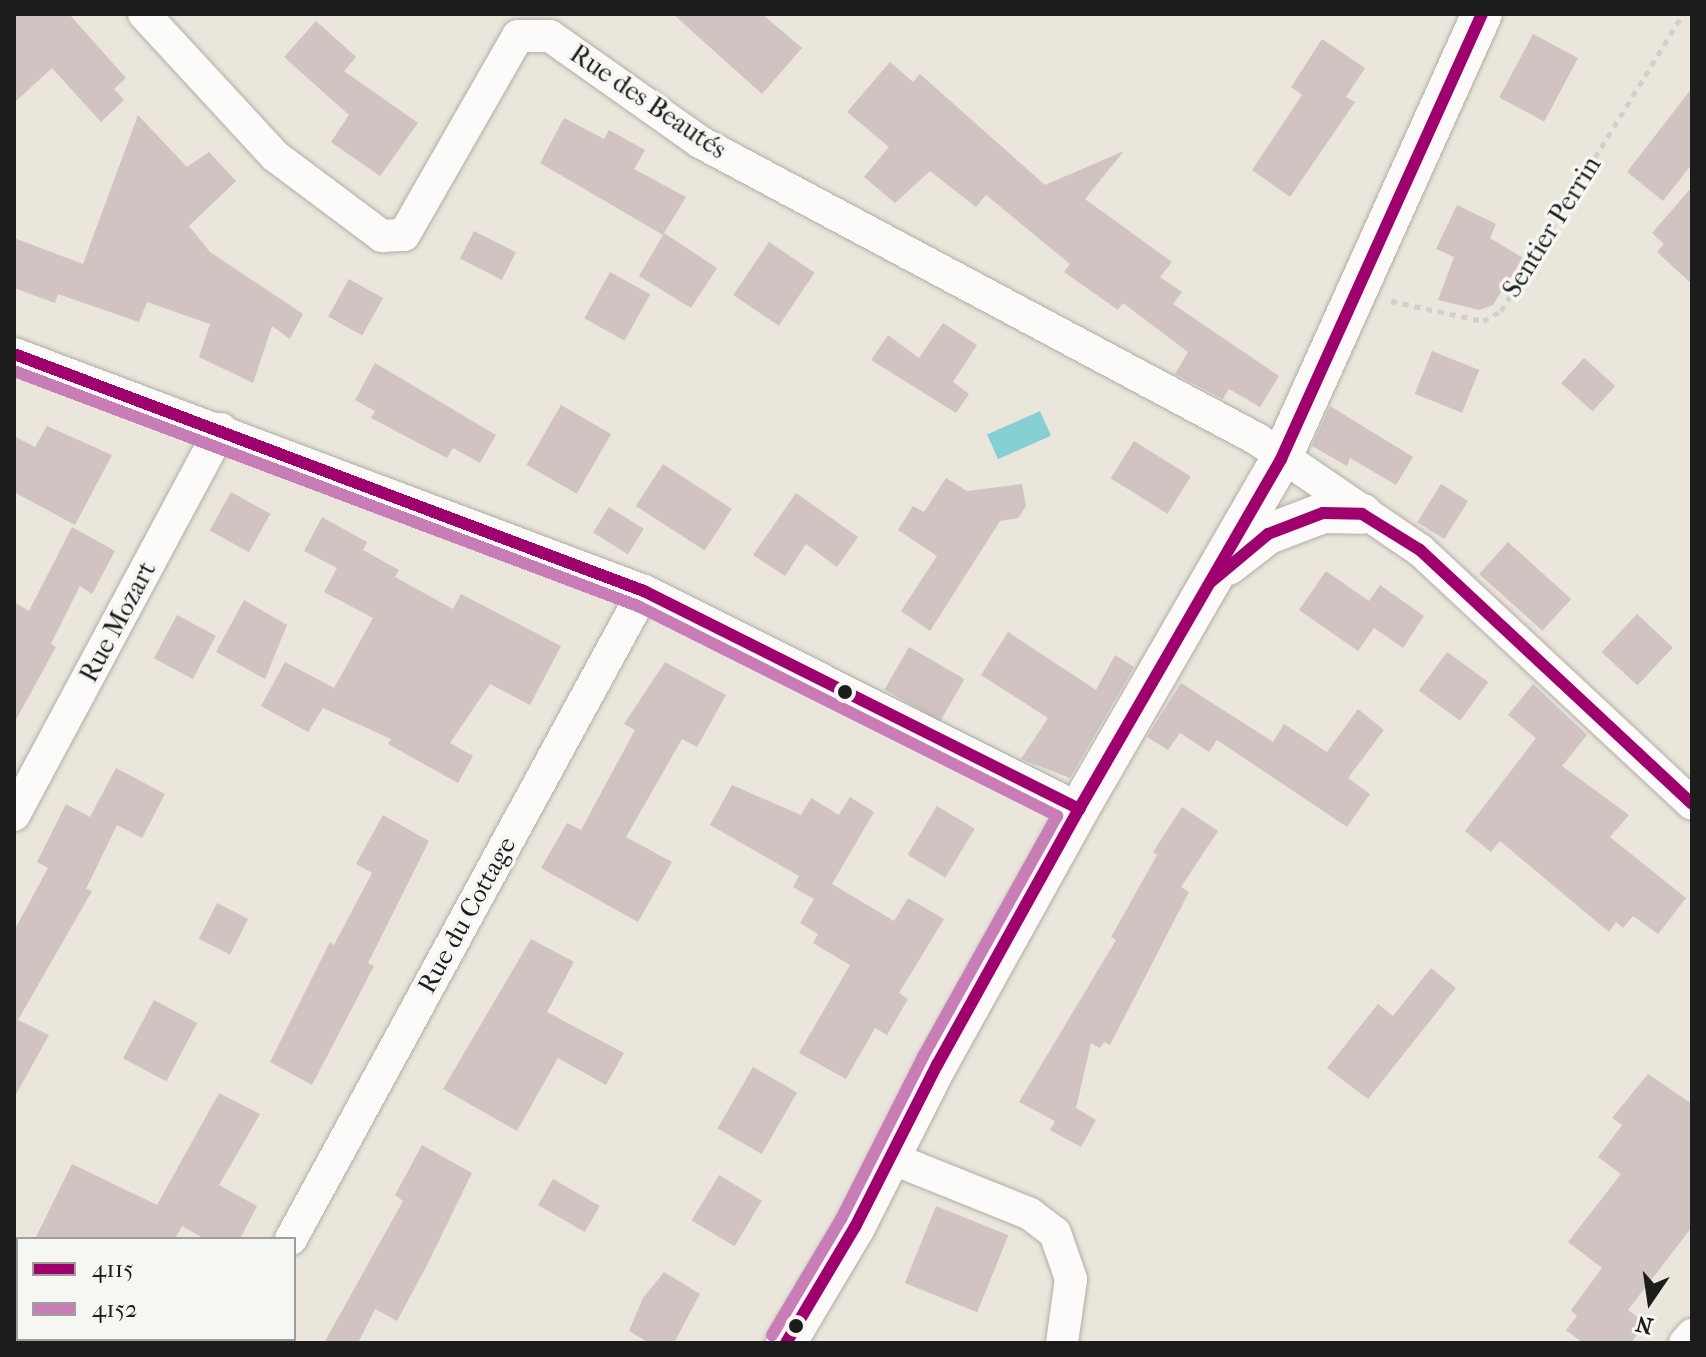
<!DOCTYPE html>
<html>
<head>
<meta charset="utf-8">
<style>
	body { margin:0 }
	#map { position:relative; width:1706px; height:1357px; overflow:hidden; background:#eae6db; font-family:"IM FELL French Canon",serif }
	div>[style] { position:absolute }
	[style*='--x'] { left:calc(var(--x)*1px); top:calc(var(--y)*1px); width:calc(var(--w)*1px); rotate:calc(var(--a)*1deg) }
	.water>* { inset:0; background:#84d0d2; transform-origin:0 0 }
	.building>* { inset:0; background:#d0c3c2; transform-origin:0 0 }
	.path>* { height:5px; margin-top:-2.5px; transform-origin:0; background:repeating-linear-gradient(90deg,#d1d0cd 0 6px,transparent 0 12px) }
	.roads { filter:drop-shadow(0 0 2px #b0aea7) drop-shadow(0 0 2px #b0aea7) }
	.minor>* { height:32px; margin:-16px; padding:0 16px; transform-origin:16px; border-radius:16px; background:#fcfbfa }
	.tertiary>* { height:40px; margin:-20px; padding:0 20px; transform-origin:20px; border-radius:20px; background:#fcfbfa }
	.bus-1>* { height:12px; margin:-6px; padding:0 6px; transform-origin:6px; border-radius:6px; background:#a0006e }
	.bus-2>* { height:12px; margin:-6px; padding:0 6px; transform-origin:6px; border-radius:6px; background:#c97db6 }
	.dots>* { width:22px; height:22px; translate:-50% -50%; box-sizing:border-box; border:4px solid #f6f6f2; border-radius:50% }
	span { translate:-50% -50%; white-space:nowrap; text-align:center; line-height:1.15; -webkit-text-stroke:7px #f6f6f2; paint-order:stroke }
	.street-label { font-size:26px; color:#1c1c1c }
	.frame { position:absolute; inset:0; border:16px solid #1c1c1c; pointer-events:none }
	.legend { position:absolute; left:16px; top:1237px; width:280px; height:104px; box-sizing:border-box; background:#f6f6f2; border:2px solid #9f9f9c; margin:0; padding:10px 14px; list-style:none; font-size:24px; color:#1c1c1c }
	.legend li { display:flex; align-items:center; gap:16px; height:40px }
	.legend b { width:40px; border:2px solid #9f9f9c }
	.north { position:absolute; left:1610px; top:1261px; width:80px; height:80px; -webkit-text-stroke:6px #f6f6f2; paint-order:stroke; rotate:193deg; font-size:22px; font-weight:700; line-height:32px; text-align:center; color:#1c1c1c }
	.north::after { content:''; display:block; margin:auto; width:28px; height:36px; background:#1c1c1c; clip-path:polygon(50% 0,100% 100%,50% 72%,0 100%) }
</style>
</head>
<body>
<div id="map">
	<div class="water">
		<div style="left:1040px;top:411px;width:27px;height:58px;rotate:66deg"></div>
	</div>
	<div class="building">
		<div style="clip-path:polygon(14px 14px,69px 14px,126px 78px,114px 89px,124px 100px,101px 122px,52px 68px,14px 103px)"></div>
		<div style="clip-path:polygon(673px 14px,762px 14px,802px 48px,762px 94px)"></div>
		<div style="clip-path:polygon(316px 21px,356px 57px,344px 71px,418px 123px,380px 176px,331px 142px,349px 115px,284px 57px)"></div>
		<div style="left:1533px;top:34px;width:51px;height:72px;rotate:28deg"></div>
		<div style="clip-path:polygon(1322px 39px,1365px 68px,1346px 97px,1355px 102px,1290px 197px,1252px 170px,1302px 95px,1291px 87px)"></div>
		<div style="clip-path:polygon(890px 62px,913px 82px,920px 74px,1045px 185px,1124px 151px,1085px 199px,1172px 262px,1160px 277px,1182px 292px,1173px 304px,1279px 376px,1260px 407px,1229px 389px,1223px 399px,1175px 374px,1188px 352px,1123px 303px,1118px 310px,1064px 272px,1070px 264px,986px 195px,976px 207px,930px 171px,895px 203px,864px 177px,889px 147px,847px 112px)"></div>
		<div style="clip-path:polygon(1692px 88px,1692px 164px,1663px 201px,1627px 172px)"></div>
		<div style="clip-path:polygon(138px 115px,187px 167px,209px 152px,236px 181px,189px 226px,210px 252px,303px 314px,290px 339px,272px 326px,253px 383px,199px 357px,210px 324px,147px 302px,139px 322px,58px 294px,55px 303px,14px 288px,14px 238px,83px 264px)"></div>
		<div style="clip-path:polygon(564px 118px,604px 139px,609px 130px,645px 150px,634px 169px,686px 197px,664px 233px,717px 268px,691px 308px,639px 276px,663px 235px,540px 163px)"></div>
		<div style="clip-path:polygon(1692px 187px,1692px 284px,1657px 252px,1664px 244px,1652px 233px)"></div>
		<div style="clip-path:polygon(1457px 205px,1496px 224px,1490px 238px,1523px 258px,1493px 305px,1479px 310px,1438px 300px,1454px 257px,1436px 249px)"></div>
		<div style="left:474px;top:231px;width:47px;height:31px;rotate:27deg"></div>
		<div style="left:769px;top:242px;width:55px;height:64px;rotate:34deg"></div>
		<div style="left:610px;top:272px;width:46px;height:53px;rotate:29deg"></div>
		<div style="left:349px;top:279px;width:39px;height:43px;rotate:29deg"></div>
		<div style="clip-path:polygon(943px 323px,977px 345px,953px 382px,969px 394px,956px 413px,871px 360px,888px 335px,919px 358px)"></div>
		<div style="left:1432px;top:351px;width:51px;height:46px;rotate:22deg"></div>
		<div style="left:1584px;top:358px;width:42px;height:34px;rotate:42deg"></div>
		<div style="clip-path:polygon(375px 363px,496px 435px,480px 463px,453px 448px,447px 458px,371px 418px,375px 411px,355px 400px)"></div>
		<div style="left:561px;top:405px;width:58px;height:69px;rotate:30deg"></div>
		<div style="clip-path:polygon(1330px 406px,1413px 457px,1396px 485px,1350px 458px,1347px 466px,1312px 446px)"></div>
		<div style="clip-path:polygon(47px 426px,112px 455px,75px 525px,14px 492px,14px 436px,35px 447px)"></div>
		<div style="left:1134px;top:441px;width:67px;height:44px;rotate:32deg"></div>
		<div style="left:663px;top:464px;width:82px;height:50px;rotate:33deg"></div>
		<div style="clip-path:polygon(946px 478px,967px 491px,1022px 484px,1026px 506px,1018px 518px,1000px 521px,930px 631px,901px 611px,937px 556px,898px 530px,913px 506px,924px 512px)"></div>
		<div style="left:1441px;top:484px;width:32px;height:45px;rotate:32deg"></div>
		<div style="left:231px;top:492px;width:45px;height:44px;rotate:29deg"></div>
		<div style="clip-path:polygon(796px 493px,858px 537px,837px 567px,806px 544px,785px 576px,753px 555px)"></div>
		<div style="left:609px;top:507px;width:41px;height:30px;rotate:32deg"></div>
		<div style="clip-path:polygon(322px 517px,367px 542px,363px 550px,399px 570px,395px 577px,453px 609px,461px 594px,561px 646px,530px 705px,490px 684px,450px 743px,473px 756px,458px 783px,388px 744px,391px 739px,323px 708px,308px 732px,261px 706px,285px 662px,334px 688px,328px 699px,373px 618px,324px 592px,337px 568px,304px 551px)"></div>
		<div style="clip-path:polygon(72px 527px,115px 551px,92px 594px,80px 586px,51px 644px,56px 647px,14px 723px,14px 602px,29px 611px)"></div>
		<div style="left:1508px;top:542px;width:85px;height:43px;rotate:42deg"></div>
		<div style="clip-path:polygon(1326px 571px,1369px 601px,1380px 585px,1424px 616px,1403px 648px,1374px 628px,1358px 651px,1299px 610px)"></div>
		<div style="clip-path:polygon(244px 600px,287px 625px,265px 679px,216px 652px)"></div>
		<div style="left:1637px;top:614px;width:49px;height:52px;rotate:43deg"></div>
		<div style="left:177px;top:615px;width:44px;height:49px;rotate:28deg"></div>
		<div style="clip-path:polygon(1008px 632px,1096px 690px,1115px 655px,1134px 667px,1070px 778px,1021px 759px,1048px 718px,981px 675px)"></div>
		<div style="left:909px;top:647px;width:64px;height:49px;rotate:30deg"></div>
		<div style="left:1447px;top:652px;width:51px;height:48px;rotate:36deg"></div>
		<div style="clip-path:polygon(665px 662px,726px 695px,697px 747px,682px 739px,626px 837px,672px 862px,638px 922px,541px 868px,567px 823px,581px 830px,635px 730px,624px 724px)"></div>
		<div style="clip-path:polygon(1181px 683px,1273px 742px,1284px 724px,1327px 752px,1358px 709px,1384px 730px,1348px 778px,1370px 794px,1347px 827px,1217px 740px,1209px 752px,1180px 733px,1168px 750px,1147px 737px)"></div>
		<div style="clip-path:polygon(1533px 684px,1587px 735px,1562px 766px,1629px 815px,1610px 837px,1686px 898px,1658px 934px,1633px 916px,1623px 928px,1616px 922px,1609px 932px,1500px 841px,1491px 852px,1465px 831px,1536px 738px,1508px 715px)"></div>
		<div style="clip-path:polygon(116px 768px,165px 794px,142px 838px,117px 825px,86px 889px,92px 891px,18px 1020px,49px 1035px,14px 1098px,14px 931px,48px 868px,37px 862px,66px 804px,90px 817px)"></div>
		<div style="clip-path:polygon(732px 785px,801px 815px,811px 798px,839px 815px,850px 797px,874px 812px,832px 884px,894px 921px,908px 898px,944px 919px,899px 993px,908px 999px,887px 1035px,875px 1028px,846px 1079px,799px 1053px,850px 965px,813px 943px,818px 934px,800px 923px,814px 899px,793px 887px,799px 876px,710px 825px)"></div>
		<div style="left:937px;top:806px;width:44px;height:57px;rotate:31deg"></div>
		<div style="clip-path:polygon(1182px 807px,1218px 831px,1181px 887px,1189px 892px,1110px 1045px,1104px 1042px,1100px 1048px,1091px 1043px,1076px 1108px,1096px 1120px,1081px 1147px,1050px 1130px,1055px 1121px,1019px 1102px,1116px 940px,1111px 937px,1157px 855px,1153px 852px)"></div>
		<div style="clip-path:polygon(383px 815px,429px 841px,368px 963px,374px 966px,312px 1085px,270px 1062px,330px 942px,334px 945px,372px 873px,356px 864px)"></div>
		<div style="left:217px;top:903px;width:35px;height:40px;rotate:27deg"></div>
		<div style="clip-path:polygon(531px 939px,574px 962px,547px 1012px,624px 1053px,606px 1085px,558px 1058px,517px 1131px,443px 1089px)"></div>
		<div style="clip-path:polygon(1431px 968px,1456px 988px,1368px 1099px,1327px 1068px,1378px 1004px,1393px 1016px)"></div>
		<div style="left:154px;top:1000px;width:49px;height:66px;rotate:28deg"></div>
		<div style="left:753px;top:1067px;width:51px;height:71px;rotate:30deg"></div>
		<div style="clip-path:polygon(1648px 1074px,1692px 1104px,1692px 1227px,1628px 1310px,1646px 1323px,1631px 1343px,1583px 1343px,1566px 1330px,1577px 1316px,1571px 1310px,1602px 1268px,1568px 1242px,1621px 1174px,1598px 1157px,1622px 1125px,1612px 1118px)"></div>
		<div style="clip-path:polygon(219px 1093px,260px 1114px,219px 1185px,257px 1206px,240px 1239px,205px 1239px,182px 1226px,175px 1239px,35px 1239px,72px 1164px,157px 1205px)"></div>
		<div style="clip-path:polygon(422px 1145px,472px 1173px,426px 1267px,397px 1321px,375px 1309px,358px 1343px,324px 1343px,403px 1201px,395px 1195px)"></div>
		<div style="left:719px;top:1175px;width:50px;height:53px;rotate:31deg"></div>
		<div style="left:553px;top:1179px;width:54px;height:30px;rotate:30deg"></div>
		<div style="left:936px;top:1206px;width:78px;height:83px;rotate:22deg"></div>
		<div style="clip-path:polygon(664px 1272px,700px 1294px,674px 1343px,649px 1343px,629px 1331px,643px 1298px)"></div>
	</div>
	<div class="path">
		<div style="--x:1391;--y:301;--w:94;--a:12.3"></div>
		<div style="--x:1483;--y:321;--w:21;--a:-29"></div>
		<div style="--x:1501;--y:311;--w:348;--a:-58.5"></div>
	</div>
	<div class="roads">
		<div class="minor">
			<div style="--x:144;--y:14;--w:193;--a:47.3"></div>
			<div style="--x:275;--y:156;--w:134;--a:36.8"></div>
			<div style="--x:382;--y:236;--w:22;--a:-3"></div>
			<div style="--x:404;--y:235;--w:229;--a:-60.2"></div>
			<div style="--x:518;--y:36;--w:32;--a:0"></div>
			<div style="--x:550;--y:36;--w:184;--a:35.2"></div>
			<div style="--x:700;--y:142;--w:631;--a:28.07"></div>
			<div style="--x:1257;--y:439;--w:197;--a:34.3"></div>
			<div style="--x:1420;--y:550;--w:372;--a:43"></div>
			<div style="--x:14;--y:354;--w:673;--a:20.62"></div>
			<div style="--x:644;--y:591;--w:487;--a:26.6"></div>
			<div style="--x:14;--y:815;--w:438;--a:-61.8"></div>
			<div style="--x:891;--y:1158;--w:150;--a:21.9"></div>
			<div style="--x:1030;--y:1214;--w:31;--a:37"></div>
			<div style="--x:1055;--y:1233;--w:49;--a:70.8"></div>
			<div style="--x:1071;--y:1279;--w:65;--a:98"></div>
			<div style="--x:291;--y:1239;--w:738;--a:-61.42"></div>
			<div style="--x:234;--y:1343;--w:4;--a:-63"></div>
			<div style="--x:1685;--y:1343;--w:11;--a:-49"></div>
		</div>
		<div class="tertiary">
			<div style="--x:1228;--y:565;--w:51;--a:-37.8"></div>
			<div style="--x:1268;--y:534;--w:59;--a:-20.9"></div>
			<div style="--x:1323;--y:513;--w:39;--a:1"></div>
			<div style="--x:786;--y:1343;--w:135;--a:-59.3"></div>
			<div style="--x:855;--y:1227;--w:182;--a:-63.2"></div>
			<div style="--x:937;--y:1065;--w:293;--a:-61"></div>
			<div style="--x:1079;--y:809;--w:404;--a:-60"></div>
			<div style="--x:1281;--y:459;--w:488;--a:-65.7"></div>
		</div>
	</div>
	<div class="bus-1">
		<div style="--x:14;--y:354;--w:673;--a:20.62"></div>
		<div style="--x:644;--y:591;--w:487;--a:26.6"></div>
		<div style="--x:1212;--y:581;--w:73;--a:-40"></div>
		<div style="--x:1268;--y:534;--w:59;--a:-20.9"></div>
		<div style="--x:1323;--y:513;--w:39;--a:1"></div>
		<div style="--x:1362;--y:514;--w:68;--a:31.8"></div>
		<div style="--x:1420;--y:550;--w:372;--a:43"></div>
		<div style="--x:786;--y:1343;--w:135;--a:-59.3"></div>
		<div style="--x:855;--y:1227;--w:182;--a:-63.2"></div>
		<div style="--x:937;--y:1065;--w:293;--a:-61"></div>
		<div style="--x:1079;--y:809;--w:404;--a:-60"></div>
		<div style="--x:1281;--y:459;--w:488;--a:-65.7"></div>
	</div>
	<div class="bus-2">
		<div style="--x:14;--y:371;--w:667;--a:20.64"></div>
		<div style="--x:638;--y:606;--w:469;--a:26.6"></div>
		<div style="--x:1057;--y:816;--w:276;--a:119.1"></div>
		<div style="--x:923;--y:1057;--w:182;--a:116.8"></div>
		<div style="--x:841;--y:1219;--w:135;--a:120.7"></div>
	</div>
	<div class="dots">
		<div style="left:845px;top:692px;background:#1c1c1c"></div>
		<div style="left:796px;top:1326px;background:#1c1c1c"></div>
	</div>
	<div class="street-label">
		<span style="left:648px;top:102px;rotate:34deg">Rue des Beautés</span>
		<span style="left:1552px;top:227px;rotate:-58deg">Sentier Perrin</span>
		<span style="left:118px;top:622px;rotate:-62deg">Rue Mozart</span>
		<span style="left:467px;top:915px;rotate:-61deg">Rue du Cottage</span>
	</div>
	<div class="frame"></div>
	<ul class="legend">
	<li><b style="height:10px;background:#a0006e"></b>4115</li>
	<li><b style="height:10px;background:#c97db6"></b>4152</li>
	</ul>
	<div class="north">N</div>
</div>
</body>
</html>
